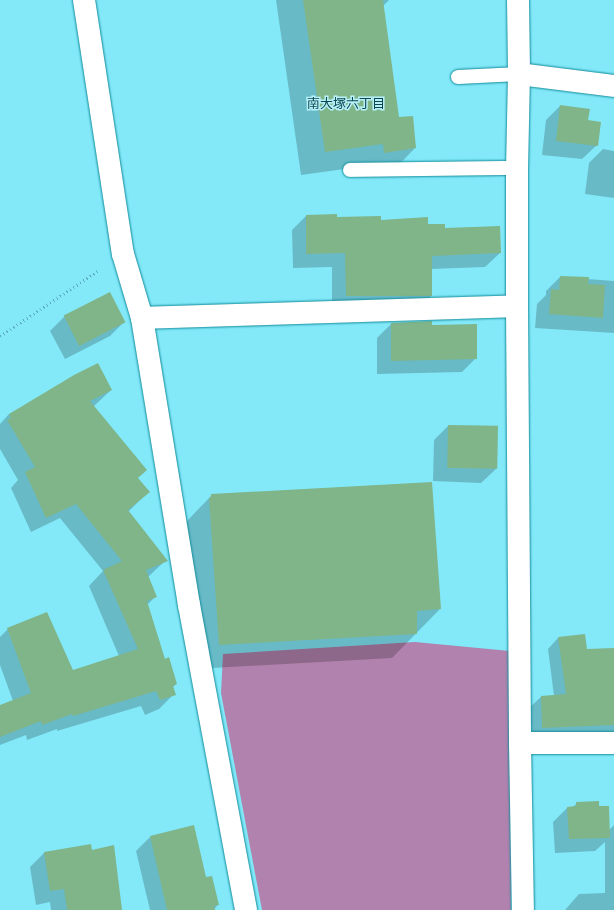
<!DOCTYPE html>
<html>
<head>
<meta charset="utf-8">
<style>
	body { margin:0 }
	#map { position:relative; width:614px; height:910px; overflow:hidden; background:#83e9f9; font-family:Raleway,"Noto Sans JP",sans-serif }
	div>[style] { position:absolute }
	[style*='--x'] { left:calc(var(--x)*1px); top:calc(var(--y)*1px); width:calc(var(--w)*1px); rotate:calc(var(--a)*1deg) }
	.forest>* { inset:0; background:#b182ad }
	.shadow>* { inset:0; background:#0003 }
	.building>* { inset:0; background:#80b489; transform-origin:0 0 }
	.path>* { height:2.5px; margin-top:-1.25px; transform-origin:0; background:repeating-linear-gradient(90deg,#5cacb9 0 1px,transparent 0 4px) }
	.roads { filter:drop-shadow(0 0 1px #128c9b) drop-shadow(0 0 1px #128c9b) }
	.lane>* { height:14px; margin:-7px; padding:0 7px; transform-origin:7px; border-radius:7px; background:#fff }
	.street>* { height:22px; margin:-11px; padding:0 11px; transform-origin:11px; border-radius:11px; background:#fff }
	span { translate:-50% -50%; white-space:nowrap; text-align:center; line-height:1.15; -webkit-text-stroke:3px #b7f0f9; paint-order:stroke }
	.neighbourhood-label { font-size:13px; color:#0a474f }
</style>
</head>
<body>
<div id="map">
	<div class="forest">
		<div style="clip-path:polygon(415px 642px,510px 651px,511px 910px,262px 910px,221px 693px,223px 654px)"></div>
	</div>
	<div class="shadow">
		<div style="clip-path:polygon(276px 0,389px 0,383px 6px,398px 118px,415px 148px,392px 172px,359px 167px,301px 175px)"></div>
		<div style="clip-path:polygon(560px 106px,587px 121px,597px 145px,582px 159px,542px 155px,546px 120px)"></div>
		<div style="clip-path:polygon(603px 149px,614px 151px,614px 198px,585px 194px,589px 163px)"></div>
		<div style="clip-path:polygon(306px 216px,380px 221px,427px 225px,444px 229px,499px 227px,500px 253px,485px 267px,431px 269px,431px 296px,417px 310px,332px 310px,332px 267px,293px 268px,292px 230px)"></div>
		<div style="clip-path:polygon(560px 277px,614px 281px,614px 333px,535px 328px,537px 304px,546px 295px,546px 291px)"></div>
		<div style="clip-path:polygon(109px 294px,124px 322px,110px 336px,65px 359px,50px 331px,64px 317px)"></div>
		<div style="clip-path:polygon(391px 324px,431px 326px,476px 358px,462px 372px,377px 374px,377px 338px)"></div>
		<div style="clip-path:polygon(111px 390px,93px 407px,137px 479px,148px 492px,128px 512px,166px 560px,148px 577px,156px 596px,147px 605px,164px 660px,176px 684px,172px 688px,174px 694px,159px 709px,145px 715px,141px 706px,57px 731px,57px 729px,27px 740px,26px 735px,0 745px,0 706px,13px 701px,0 665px,0 637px,8px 629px,72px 672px,119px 656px,89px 586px,103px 571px,60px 518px,31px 532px,11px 488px,18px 480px,0 449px,0 424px,9px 414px)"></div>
		<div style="clip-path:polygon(448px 426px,496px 469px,481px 483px,433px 481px,434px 440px)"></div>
		<div style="clip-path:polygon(212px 495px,440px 609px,392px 658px,195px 669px,186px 522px)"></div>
		<div style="clip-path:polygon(558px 638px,587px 650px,614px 649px,614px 736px,532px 739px,530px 707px,541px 697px,554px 696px,548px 649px)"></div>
		<div style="clip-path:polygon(577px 803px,598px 807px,609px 830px,614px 825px,614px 910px,565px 910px,579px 894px,605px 893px,605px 842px,595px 851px,555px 853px,553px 822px,567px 808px,572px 808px)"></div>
		<div style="clip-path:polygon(150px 837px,218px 904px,214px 910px,150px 910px,136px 851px)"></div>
		<div style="clip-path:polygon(91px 851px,121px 910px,51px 910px,50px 902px,36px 905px,30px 867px,44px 853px)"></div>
	</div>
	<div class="building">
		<div style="clip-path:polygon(303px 0,383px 0,399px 117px,413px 116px,416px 148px,384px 153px,383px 144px,325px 152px)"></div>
		<div style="clip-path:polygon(560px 105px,590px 109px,588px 120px,601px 122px,598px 146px,556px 141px)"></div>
		<div style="clip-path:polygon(337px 214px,337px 217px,381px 216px,381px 220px,428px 217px,428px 224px,445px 224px,445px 228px,500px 226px,501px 253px,432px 256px,432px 296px,346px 296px,345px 253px,306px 254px,306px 215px)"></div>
		<div style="clip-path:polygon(560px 276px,589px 277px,588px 284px,605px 285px,603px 318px,549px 314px,551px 289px,559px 290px)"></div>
		<div style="left:110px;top:292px;width:34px;height:52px;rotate:63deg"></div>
		<div style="clip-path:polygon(432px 321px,432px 325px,477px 324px,477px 359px,391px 361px,391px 323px)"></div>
		<div style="clip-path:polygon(98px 363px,112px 390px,90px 401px,147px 470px,138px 478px,150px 492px,128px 510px,168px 561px,146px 570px,157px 597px,147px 601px,165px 659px,169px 657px,177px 684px,173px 686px,176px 695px,160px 700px,156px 691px,73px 716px,72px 714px,42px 725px,41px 721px,0 737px,0 705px,31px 693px,7px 628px,47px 612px,73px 670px,138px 649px,103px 570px,122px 561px,76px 504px,46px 518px,25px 472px,35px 467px,7px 420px,11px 418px,9px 414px,74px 375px)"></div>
		<div style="left:448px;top:425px;width:50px;height:43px;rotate:1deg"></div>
		<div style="clip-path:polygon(432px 482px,441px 609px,417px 611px,417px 634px,219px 645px,209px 498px,211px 497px,211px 494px)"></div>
		<div style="clip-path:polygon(585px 634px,587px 649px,614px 648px,614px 725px,542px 728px,541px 696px,566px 694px,558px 637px)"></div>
		<div style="clip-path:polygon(599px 801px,599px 806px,609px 806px,610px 838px,569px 839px,567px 807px,576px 806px,576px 802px)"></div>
		<div style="clip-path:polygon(194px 825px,206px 877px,212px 876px,219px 905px,214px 906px,215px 910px,167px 910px,150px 836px)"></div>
		<div style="clip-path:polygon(91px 844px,92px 850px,114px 845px,122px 910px,67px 910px,64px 889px,50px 891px,44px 852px)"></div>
	</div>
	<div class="path">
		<div style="--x:0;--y:336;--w:119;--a:-33.7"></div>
	</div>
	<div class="roads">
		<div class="lane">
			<div style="--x:458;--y:77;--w:61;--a:-2.8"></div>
			<div style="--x:350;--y:170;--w:167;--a:-0.7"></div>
		</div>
		<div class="street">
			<div style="--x:84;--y:0;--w:257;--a:81.3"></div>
			<div style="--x:123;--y:254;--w:67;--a:73.5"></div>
			<div style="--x:142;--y:318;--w:291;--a:80.7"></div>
			<div style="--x:189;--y:605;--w:310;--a:79.4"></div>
			<div style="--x:518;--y:0;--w:74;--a:89.2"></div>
			<div style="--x:519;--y:74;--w:94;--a:91.2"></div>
			<div style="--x:517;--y:168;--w:138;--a:90"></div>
			<div style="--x:517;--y:306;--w:437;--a:89.6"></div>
			<div style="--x:520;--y:743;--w:167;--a:89"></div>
			<div style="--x:519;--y:74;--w:96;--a:7.2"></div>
			<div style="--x:142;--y:318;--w:375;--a:-1.8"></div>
			<div style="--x:520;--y:743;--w:94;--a:0"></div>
		</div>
	</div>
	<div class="neighbourhood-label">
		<span style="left:346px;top:104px">南大塚六丁目</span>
	</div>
</div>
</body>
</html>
